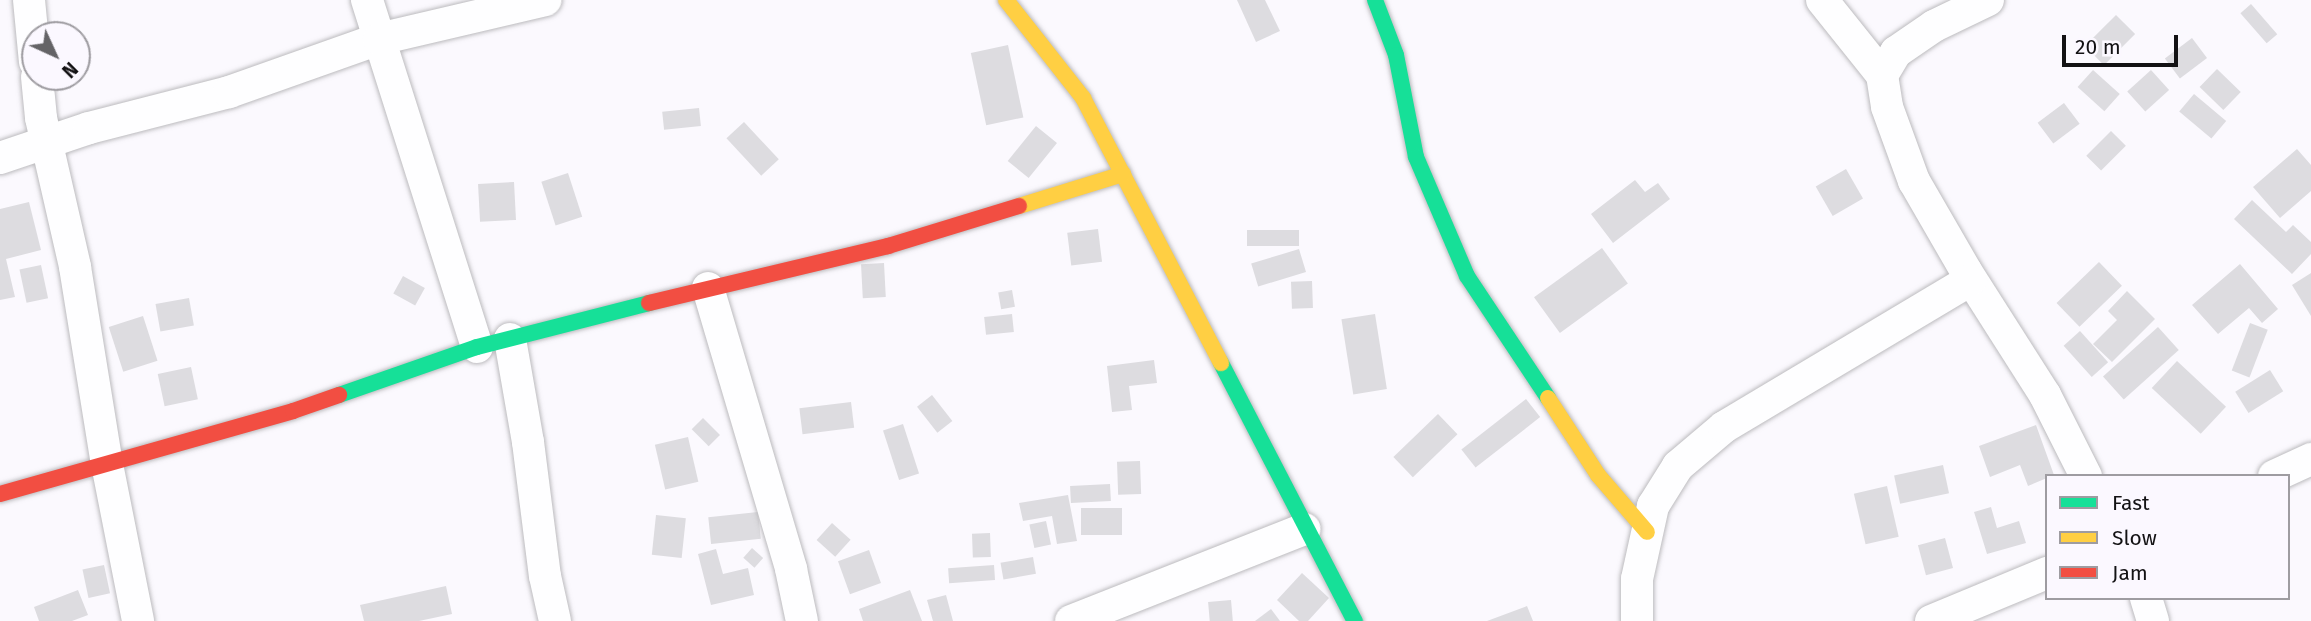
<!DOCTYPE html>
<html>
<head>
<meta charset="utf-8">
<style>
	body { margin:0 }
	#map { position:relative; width:2311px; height:621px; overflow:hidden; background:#fbf9fe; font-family:"Fira Sans",sans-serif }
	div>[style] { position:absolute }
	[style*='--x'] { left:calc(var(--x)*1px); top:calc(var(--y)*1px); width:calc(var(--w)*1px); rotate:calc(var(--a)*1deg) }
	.building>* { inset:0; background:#dddce0; transform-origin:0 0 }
	.roads { filter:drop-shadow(0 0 2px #bcbbbe) drop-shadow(0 0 2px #bcbbbe) }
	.street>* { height:32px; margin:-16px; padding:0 16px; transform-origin:16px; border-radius:16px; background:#fefeff }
	.fast>* { height:16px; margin:-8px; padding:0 8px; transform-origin:8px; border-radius:8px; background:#16e098 }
	.slow>* { height:16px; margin:-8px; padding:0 8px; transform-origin:8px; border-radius:8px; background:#ffcf43 }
	.jam>* { height:16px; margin:-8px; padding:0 8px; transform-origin:8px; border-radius:8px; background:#f24e42 }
	span { translate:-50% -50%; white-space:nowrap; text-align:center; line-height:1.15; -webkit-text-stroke:6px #fbf8ff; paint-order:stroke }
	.legend { position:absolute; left:2045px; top:474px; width:245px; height:126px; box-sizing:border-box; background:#fbf8ff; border:2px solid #9e9ca1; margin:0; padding:9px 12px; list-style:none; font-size:21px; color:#131214 }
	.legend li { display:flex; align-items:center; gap:14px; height:35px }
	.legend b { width:35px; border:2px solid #9e9ca1 }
	.north { position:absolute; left:21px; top:21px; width:70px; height:70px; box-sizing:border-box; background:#fbf8ff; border:2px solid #9e9ca1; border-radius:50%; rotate:135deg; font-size:19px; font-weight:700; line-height:28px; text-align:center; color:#131214 }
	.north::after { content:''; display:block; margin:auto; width:24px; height:32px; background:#646366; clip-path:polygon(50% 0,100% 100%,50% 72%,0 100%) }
	.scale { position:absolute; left:2062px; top:35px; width:116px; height:32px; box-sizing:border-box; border:4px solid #131214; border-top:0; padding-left:9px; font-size:21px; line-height:24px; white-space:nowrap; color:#131214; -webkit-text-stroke:5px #fbf8ff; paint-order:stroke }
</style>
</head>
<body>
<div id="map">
	<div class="building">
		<div style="clip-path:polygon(1237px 0,1265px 0,1280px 31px,1256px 42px)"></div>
		<div style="left:2251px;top:4px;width:40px;height:14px;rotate:49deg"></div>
		<div style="left:2116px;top:15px;width:27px;height:44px;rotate:45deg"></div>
		<div style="left:2192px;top:38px;width:25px;height:34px;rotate:53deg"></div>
		<div style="left:1008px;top:45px;width:74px;height:38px;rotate:78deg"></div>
		<div style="left:2217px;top:69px;width:33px;height:25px;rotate:44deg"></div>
		<div style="left:2093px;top:70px;width:36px;height:23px;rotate:42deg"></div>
		<div style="left:2151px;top:70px;width:27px;height:32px;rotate:48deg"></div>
		<div style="left:2194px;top:94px;width:42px;height:23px;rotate:40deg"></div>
		<div style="left:2064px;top:103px;width:26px;height:33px;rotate:53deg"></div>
		<div style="left:699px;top:108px;width:18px;height:37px;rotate:84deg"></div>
		<div style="left:744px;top:122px;width:51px;height:24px;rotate:47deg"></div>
		<div style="left:1036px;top:126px;width:27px;height:45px;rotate:39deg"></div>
		<div style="left:2111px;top:131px;width:21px;height:35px;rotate:45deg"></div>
		<div style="clip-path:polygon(2297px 149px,2311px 165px,2311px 191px,2280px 218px,2253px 187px)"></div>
		<div style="left:1846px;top:169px;width:34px;height:35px;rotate:60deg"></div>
		<div style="left:568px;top:173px;width:46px;height:28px;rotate:72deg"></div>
		<div style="clip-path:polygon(1635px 180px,1645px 192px,1658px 183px,1670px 199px,1613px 243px,1591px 214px)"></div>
		<div style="left:514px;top:182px;width:38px;height:36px;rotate:87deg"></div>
		<div style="clip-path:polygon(2252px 200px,2286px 232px,2293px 225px,2311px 242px,2311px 254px,2292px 274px,2234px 219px)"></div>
		<div style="clip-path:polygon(29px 202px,41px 250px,6px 259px,15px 297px,0 300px,0 209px)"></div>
		<div style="left:1098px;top:229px;width:33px;height:31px;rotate:83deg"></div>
		<div style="left:1299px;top:230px;width:16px;height:52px;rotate:90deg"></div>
		<div style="left:1602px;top:248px;width:44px;height:84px;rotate:54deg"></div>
		<div style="left:1299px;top:249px;width:24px;height:50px;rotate:73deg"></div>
		<div style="left:2099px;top:262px;width:33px;height:59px;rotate:46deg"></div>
		<div style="left:884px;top:263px;width:34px;height:23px;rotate:87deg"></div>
		<div style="clip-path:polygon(2240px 264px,2278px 309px,2262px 323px,2249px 308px,2218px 334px,2192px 305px)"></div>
		<div style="left:41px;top:265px;width:34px;height:22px;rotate:78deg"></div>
		<div style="clip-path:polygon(2311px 273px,2311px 316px,2292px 285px)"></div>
		<div style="left:403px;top:276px;width:25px;height:20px;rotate:29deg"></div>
		<div style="left:1312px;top:281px;width:27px;height:21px;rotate:88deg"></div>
		<div style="left:1012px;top:290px;width:17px;height:14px;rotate:80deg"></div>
		<div style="clip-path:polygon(2127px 291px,2155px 319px,2112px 362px,2093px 344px,2117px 320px,2108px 311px)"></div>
		<div style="left:189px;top:298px;width:28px;height:34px;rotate:80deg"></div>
		<div style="left:1012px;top:314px;width:18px;height:28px;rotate:84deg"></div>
		<div style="left:1375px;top:314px;width:76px;height:34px;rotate:81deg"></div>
		<div style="left:143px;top:316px;width:47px;height:36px;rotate:72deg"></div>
		<div style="left:2250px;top:323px;width:19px;height:51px;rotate:21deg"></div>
		<div style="left:2158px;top:327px;width:31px;height:74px;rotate:48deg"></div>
		<div style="left:2080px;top:331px;width:42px;height:22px;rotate:48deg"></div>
		<div style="clip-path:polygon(1154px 360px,1157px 383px,1129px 386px,1132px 410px,1112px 412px,1107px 366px)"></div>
		<div style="left:2177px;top:361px;width:67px;height:37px;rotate:43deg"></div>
		<div style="left:191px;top:367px;width:33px;height:34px;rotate:78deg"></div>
		<div style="left:2270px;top:370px;width:25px;height:41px;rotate:58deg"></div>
		<div style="left:932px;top:395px;width:33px;height:19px;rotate:52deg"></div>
		<div style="left:1526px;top:399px;width:23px;height:82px;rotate:52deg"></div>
		<div style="left:851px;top:402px;width:26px;height:52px;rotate:83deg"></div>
		<div style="left:1438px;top:414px;width:28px;height:62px;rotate:46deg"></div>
		<div style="left:703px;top:418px;width:24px;height:16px;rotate:45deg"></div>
		<div style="left:903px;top:424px;width:52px;height:21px;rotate:72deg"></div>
		<div style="clip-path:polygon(2036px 425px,2054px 475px,2028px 486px,2020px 465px,1990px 477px,1979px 446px)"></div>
		<div style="left:688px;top:437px;width:46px;height:34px;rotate:77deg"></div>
		<div style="left:1140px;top:461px;width:33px;height:23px;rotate:88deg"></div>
		<div style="left:1943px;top:465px;width:29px;height:50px;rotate:78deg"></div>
		<div style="left:1110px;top:484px;width:17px;height:40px;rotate:87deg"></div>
		<div style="left:1887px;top:486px;width:52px;height:34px;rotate:77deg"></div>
		<div style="clip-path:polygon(1068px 495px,1077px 541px,1057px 544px,1052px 516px,1023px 521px,1019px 503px)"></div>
		<div style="clip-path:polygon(1991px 507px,1997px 528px,2019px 521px,2026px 543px,1987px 554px,1974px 512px)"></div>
		<div style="left:1122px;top:508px;width:27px;height:41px;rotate:90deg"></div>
		<div style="left:758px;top:512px;width:27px;height:50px;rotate:84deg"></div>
		<div style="left:656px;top:515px;width:30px;height:40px;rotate:6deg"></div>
		<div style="left:1046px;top:521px;width:24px;height:17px;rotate:78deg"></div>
		<div style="left:832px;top:523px;width:25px;height:23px;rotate:42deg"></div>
		<div style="left:990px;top:533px;width:24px;height:18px;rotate:88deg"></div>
		<div style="left:1945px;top:538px;width:31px;height:28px;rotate:75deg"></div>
		<div style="left:752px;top:548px;width:15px;height:13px;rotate:42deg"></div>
		<div style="clip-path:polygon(716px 549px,723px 574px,748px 568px,754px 595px,711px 605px,698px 554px)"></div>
		<div style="left:869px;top:550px;width:35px;height:33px;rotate:70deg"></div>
		<div style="left:1033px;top:557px;width:17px;height:33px;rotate:80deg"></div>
		<div style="left:104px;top:565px;width:29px;height:22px;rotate:78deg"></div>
		<div style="left:994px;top:565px;width:15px;height:46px;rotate:86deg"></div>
		<div style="clip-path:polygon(1302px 573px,1329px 598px,1308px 621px,1299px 621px,1277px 600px)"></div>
		<div style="clip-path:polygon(446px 586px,452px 614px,419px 621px,364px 621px,360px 605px)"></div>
		<div style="clip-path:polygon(78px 590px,88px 615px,72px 621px,39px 621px,34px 607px)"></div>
		<div style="clip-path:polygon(910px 590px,922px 621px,863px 621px,859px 609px)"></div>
		<div style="clip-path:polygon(946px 595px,953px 621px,933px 621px,927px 600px)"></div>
		<div style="left:1231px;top:600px;width:21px;height:23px;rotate:85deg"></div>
		<div style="clip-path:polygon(1527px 606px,1533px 621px,1487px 621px)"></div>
		<div style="clip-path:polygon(1271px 609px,1280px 621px,1255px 621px)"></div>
	</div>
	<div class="roads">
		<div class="street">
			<div style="--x:29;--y:0;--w:62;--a:84.5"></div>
			<div style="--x:367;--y:0;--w:364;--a:72.4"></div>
			<div style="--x:1822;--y:0;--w:96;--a:51.3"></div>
			<div style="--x:1988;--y:0;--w:60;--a:154.3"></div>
			<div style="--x:1934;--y:26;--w:46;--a:145.6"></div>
			<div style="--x:1896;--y:52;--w:27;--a:121"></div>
			<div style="--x:1882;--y:75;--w:32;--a:81"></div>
			<div style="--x:1887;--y:107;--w:79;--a:70"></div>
			<div style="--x:1914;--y:181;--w:104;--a:60"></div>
			<div style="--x:1966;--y:271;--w:147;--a:57.5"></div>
			<div style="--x:2045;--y:395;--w:91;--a:63.2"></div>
			<div style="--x:37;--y:77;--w:41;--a:84.4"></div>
			<div style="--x:41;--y:118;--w:153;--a:77.1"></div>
			<div style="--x:75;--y:267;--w:200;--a:80.8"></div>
			<div style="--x:107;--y:464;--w:160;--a:78.8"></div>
			<div style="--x:0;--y:158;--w:94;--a:-18.6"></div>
			<div style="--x:89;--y:128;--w:145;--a:-14.4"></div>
			<div style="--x:229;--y:92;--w:159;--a:-19.5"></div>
			<div style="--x:379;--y:39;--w:171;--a:-13.2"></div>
			<div style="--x:708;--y:288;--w:293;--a:73.5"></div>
			<div style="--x:791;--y:569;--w:53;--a:78.1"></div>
			<div style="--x:510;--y:339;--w:105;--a:80.1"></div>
			<div style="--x:528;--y:442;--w:135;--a:82.8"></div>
			<div style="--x:545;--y:576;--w:46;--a:77.5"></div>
			<div style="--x:2274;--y:476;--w:41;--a:-24.7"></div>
			<div style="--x:2146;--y:598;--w:24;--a:73"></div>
			<div style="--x:1071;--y:621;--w:251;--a:-21.5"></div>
			<div style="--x:1637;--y:621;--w:42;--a:-90"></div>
			<div style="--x:1637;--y:579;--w:75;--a:-77.6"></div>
			<div style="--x:1653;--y:506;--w:47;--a:-58"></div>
			<div style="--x:1678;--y:466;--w:60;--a:-40.3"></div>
			<div style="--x:1724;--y:427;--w:287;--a:-30.8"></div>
			<div style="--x:1931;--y:621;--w:126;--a:-22.5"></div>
		</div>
		<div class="fast">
			<div style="--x:1375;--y:0;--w:59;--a:69.1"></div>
			<div style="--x:1396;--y:55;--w:104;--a:78.9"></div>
			<div style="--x:1416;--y:157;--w:129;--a:66.8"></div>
			<div style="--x:1467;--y:276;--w:146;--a:56.4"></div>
			<div style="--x:1221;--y:363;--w:291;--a:62.6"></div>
			<div style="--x:339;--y:395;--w:146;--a:-19.2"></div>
			<div style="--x:477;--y:347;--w:178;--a:-14.3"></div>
		</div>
		<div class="slow">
			<div style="--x:1006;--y:0;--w:125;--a:51.8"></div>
			<div style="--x:1083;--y:98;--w:299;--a:62.5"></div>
			<div style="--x:1019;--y:206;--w:109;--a:-17.1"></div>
			<div style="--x:1548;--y:398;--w:92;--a:57"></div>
			<div style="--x:1598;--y:475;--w:75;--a:49.3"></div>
		</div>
		<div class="jam">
			<div style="--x:649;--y:303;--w:246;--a:-13.4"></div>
			<div style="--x:888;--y:246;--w:137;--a:-17"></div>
			<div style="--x:0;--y:494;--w:305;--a:-15.8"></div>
			<div style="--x:293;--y:411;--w:49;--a:-19.2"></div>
		</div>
	</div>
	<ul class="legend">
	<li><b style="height:9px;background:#16e098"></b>Fast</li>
	<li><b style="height:9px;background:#ffcf43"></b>Slow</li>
	<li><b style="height:9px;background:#f24e42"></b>Jam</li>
	</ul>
	<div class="north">N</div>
	<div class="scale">20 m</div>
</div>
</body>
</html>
